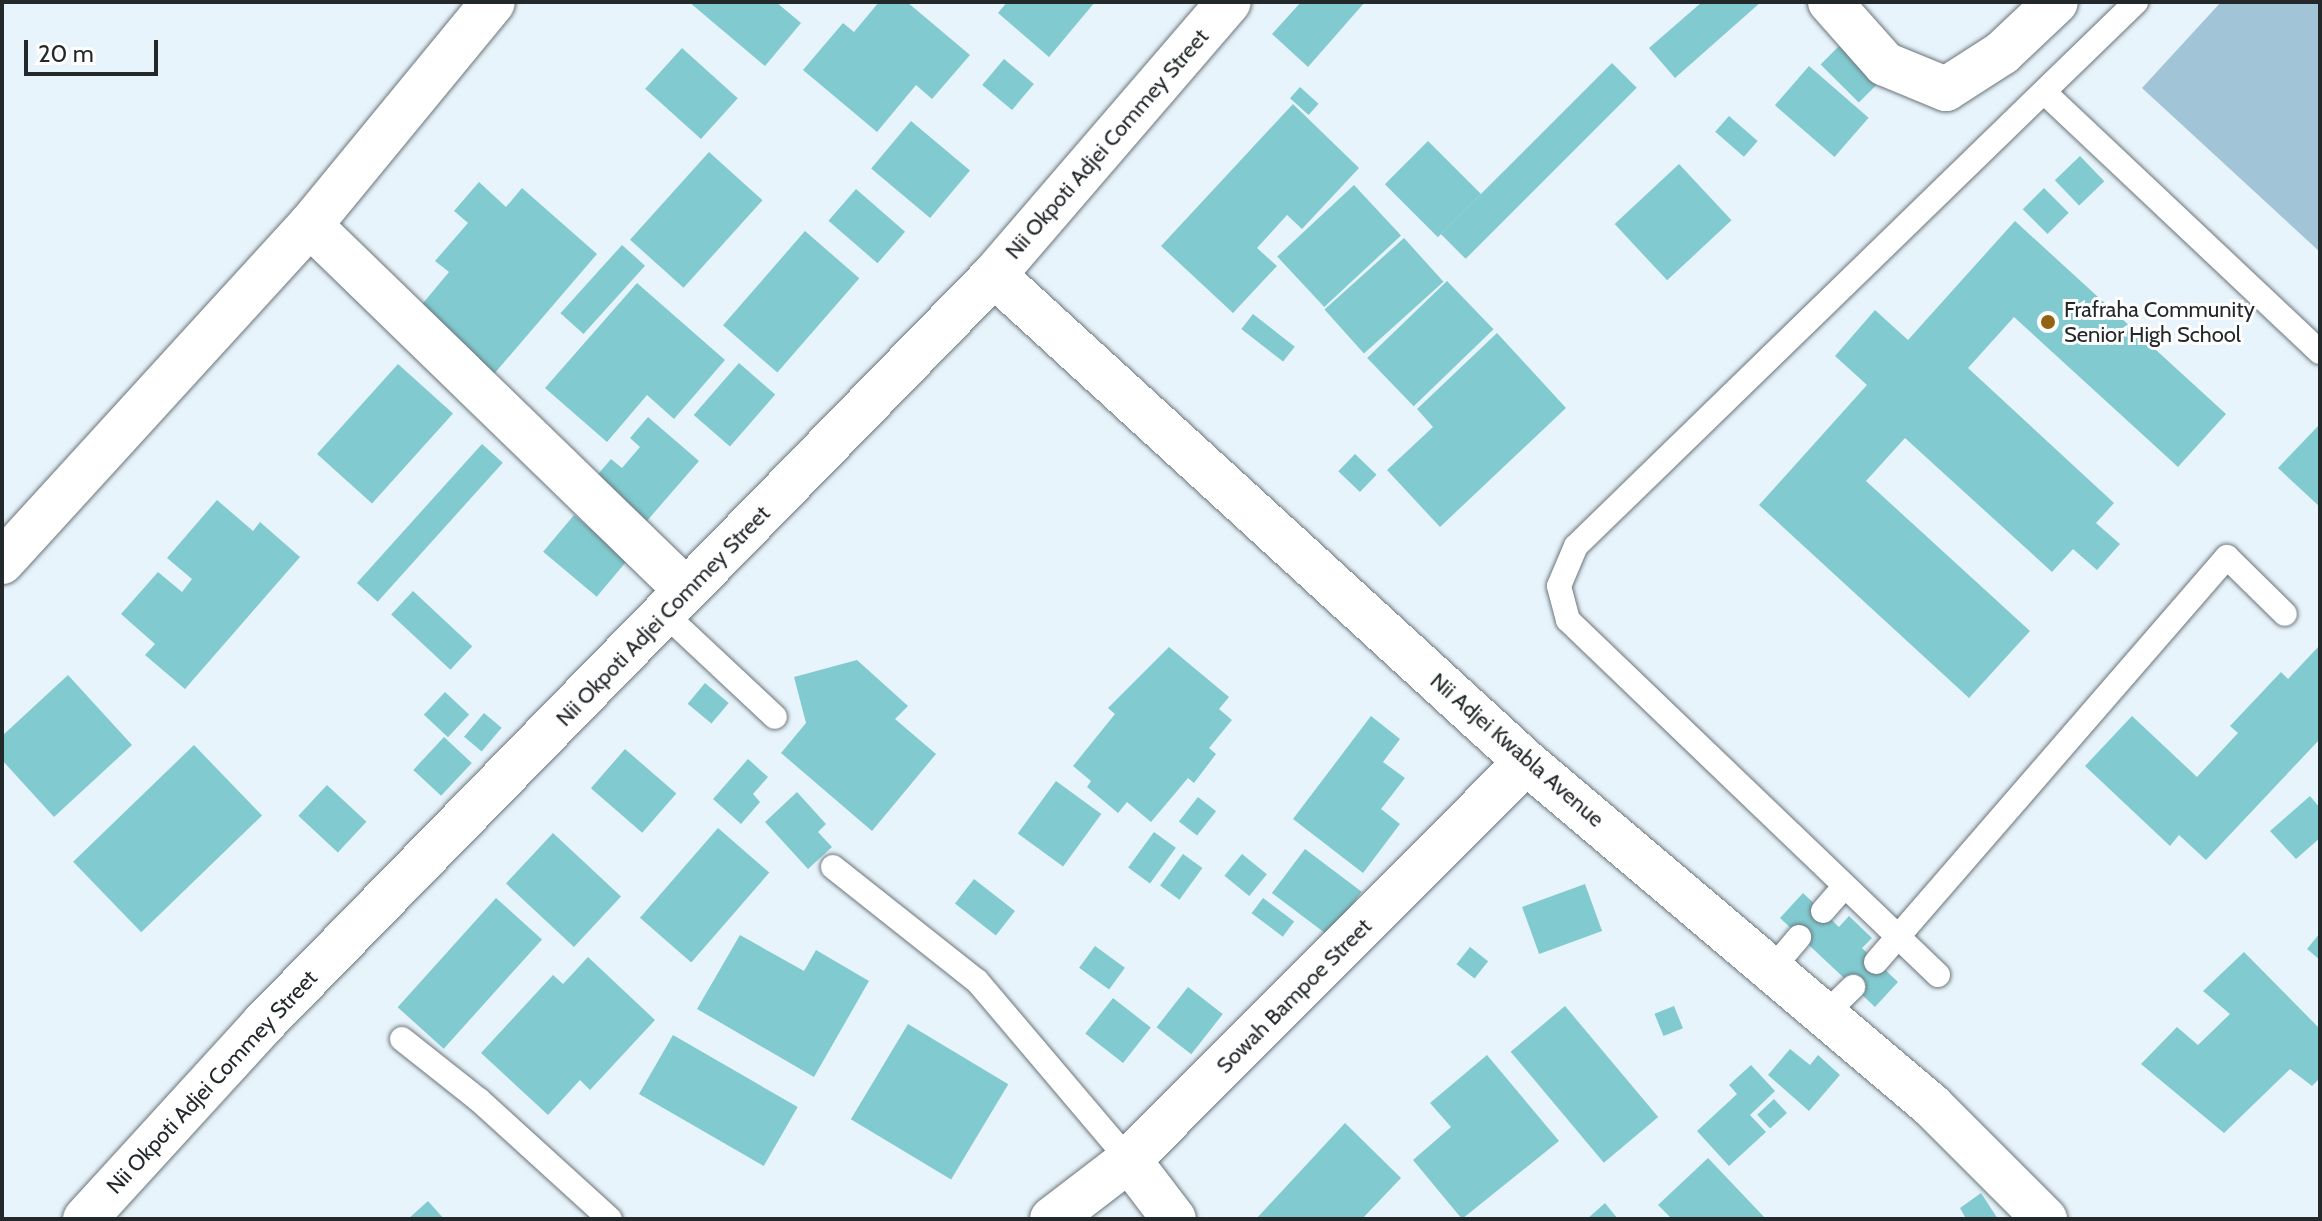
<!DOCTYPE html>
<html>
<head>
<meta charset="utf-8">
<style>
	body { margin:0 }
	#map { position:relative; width:2322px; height:1221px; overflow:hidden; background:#e8f4fb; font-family:Cabin,sans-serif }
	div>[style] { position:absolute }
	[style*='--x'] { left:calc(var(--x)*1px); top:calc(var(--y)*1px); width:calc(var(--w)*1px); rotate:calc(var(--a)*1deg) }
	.green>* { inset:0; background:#a1c4d7 }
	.building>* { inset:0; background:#81cbd0; transform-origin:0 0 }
	.roads { filter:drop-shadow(0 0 2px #6b757b) drop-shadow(0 0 2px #6b757b) }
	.lane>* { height:24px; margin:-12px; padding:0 12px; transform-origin:12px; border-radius:12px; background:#fff }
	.street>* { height:44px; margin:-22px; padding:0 22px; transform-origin:22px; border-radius:22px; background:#fff }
	.secondary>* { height:44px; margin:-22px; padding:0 22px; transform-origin:22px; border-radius:22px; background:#fff }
	.dots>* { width:22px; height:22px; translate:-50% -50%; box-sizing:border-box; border:4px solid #fff; border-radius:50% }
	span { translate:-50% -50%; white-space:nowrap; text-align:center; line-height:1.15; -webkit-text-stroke:6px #fff; paint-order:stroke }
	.street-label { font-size:22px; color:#23282a }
	.poi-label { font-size:22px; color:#23282a }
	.left { translate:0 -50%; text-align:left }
	.frame { position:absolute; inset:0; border:4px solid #23282a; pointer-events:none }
	.scale { position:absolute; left:24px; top:40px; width:134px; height:36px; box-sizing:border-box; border:4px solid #23282a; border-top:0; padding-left:10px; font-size:24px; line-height:28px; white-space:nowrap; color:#23282a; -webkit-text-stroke:6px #fff; paint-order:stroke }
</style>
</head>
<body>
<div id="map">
	<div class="green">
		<div style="clip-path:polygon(2221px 2px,2320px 2px,2320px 252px,2142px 88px)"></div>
	</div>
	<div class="building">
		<div style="clip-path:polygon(689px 2px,776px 2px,801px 23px,765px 66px)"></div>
		<div style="clip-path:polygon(879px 2px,907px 2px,970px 55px,932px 99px,916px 85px,877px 132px,803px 70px,843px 23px,854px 32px)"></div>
		<div style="clip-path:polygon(1007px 2px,1095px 2px,1049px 57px,998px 13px)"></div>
		<div style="clip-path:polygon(1301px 2px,1365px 2px,1308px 67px,1272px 34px)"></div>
		<div style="clip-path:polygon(1702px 2px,1761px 2px,1675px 78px,1649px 48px)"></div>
		<div style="left:1839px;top:46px;width:54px;height:26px;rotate:45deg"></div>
		<div style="left:682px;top:48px;width:75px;height:55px;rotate:42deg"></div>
		<div style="left:1004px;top:59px;width:39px;height:34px;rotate:40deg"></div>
		<div style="left:1612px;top:63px;width:35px;height:242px;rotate:45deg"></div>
		<div style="left:1809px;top:66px;width:79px;height:52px;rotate:41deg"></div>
		<div style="left:1300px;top:87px;width:25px;height:15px;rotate:42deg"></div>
		<div style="clip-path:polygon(1293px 104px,1359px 168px,1302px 229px,1287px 215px,1257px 248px,1277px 266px,1233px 313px,1161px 246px)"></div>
		<div style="left:1729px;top:116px;width:38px;height:21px;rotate:41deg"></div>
		<div style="left:911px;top:121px;width:77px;height:62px;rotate:40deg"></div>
		<div style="left:1428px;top:141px;width:75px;height:61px;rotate:45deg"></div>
		<div style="left:709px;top:152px;width:72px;height:118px;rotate:42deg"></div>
		<div style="left:2080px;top:156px;width:35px;height:35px;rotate:46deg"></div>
		<div style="left:1679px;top:164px;width:77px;height:88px;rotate:47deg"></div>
		<div style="clip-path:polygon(479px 182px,506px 207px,522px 188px,597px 254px,494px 374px,419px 308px,449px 272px,435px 261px,468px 223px,454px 211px)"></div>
		<div style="left:1354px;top:185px;width:69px;height:105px;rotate:47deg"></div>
		<div style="left:2044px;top:188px;width:35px;height:30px;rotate:45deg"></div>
		<div style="left:856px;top:189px;width:65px;height:42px;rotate:41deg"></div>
		<div style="clip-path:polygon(2015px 221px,2226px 414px,2178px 467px,2014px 317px,1968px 368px,2114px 503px,2096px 523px,2120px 544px,2097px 570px,2073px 549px,2052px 572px,1905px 438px,1866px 481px,2030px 631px,1969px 698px,1759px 505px,1867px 385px,1835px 356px,1875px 310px,1908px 340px)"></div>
		<div style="left:805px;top:231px;width:72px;height:125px;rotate:41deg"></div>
		<div style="left:1404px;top:238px;width:59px;height:107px;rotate:48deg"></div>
		<div style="left:622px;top:245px;width:31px;height:92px;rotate:42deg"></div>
		<div style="left:1447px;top:281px;width:67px;height:111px;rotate:46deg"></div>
		<div style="clip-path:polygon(637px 283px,725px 360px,674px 419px,647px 395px,607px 442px,545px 388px)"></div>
		<div style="left:1253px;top:314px;width:53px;height:19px;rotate:38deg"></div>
		<div style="clip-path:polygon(1497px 333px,1566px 408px,1440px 527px,1387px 470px,1433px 427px,1417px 409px)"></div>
		<div style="left:739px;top:363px;width:48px;height:69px;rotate:41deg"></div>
		<div style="left:398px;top:364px;width:74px;height:121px;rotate:42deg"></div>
		<div style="clip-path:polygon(648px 417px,699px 461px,646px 522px,588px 486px,611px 459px,622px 468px,640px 447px,630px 438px)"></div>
		<div style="clip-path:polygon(2320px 424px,2320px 507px,2278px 468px)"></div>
		<div style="left:482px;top:444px;width:28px;height:187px;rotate:42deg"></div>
		<div style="left:1355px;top:454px;width:30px;height:24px;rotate:44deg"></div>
		<div style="clip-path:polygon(217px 500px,253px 531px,260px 522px,300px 557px,185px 689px,145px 655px,155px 644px,121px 614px,158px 572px,182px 592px,192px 579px,167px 558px)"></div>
		<div style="left:574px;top:515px;width:70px;height:48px;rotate:40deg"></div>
		<div style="left:413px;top:591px;width:81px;height:32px;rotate:43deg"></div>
		<div style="clip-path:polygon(2320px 645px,2320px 739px,2206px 860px,2179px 835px,2170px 846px,2085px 766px,2132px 716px,2197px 777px,2238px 733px,2230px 726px,2281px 672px,2288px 679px)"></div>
		<div style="clip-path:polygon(1169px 647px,1229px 697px,1219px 709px,1232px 720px,1209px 748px,1216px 754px,1194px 783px,1188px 778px,1151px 822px,1127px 802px,1118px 813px,1087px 787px,1091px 781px,1073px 766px,1115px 714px,1108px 708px)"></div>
		<div style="clip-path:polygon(857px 660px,908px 706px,895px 719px,936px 754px,872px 831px,781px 753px,806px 723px,794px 677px)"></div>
		<div style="clip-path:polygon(68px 675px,132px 745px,54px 817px,2px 760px,2px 736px)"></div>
		<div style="left:705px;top:683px;width:31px;height:27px;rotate:40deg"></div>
		<div style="left:445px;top:692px;width:33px;height:31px;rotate:43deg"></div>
		<div style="left:484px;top:713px;width:23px;height:31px;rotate:40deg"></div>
		<div style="clip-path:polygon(1371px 716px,1400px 739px,1383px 762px,1405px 778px,1381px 809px,1400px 824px,1363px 873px,1293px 819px)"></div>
		<div style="left:444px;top:737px;width:38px;height:45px;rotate:43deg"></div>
		<div style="left:194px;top:745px;width:98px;height:168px;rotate:46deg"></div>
		<div style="left:625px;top:749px;width:68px;height:52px;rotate:41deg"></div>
		<div style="clip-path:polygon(748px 759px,768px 777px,753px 794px,760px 802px,741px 824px,713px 799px)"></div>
		<div style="left:1056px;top:781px;width:56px;height:65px;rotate:36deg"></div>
		<div style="left:327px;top:785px;width:54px;height:42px;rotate:43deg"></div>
		<div style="clip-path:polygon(797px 792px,826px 824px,818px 832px,832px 847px,808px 869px,765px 822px)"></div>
		<div style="clip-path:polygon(2310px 796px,2320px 808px,2320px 838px,2296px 859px,2270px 831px)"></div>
		<div style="left:1198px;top:797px;width:23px;height:31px;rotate:38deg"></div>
		<div style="left:718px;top:828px;width:68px;height:119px;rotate:41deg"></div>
		<div style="left:1154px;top:832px;width:27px;height:44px;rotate:36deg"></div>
		<div style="left:553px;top:833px;width:93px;height:69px;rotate:43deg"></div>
		<div style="left:1305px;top:849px;width:71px;height:55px;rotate:37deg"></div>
		<div style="left:1183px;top:854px;width:24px;height:39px;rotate:36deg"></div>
		<div style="left:1242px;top:854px;width:32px;height:28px;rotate:39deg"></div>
		<div style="left:974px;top:879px;width:52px;height:31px;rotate:38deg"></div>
		<div style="left:1585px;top:884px;width:50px;height:67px;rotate:70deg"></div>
		<div style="clip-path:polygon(1803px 893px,1839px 927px,1849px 916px,1872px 938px,1862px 948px,1898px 982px,1875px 1007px,1780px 918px)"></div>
		<div style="left:496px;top:898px;width:62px;height:147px;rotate:42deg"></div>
		<div style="left:1263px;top:898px;width:39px;height:19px;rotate:37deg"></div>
		<div style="clip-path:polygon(2320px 933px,2320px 960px,2307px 949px)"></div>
		<div style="clip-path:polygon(740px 935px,804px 971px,816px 950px,869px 981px,814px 1077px,697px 1009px)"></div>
		<div style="left:1095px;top:946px;width:37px;height:27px;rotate:36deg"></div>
		<div style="left:1470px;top:947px;width:23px;height:22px;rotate:38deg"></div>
		<div style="clip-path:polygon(2244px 952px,2320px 1029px,2320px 1078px,2312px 1086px,2290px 1069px,2224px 1133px,2141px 1064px,2177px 1027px,2198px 1045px,2230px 1014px,2203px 991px)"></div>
		<div style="clip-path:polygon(588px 957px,655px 1020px,590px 1090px,580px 1080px,548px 1115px,481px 1053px,553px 975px,563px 984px)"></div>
		<div style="left:1188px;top:987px;width:44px;height:51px;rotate:38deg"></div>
		<div style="left:1113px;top:998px;width:48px;height:45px;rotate:38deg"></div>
		<div style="left:1565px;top:1006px;width:145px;height:71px;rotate:50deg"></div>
		<div style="left:1674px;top:1006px;width:24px;height:21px;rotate:68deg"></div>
		<div style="left:908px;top:1024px;width:117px;height:111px;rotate:31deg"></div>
		<div style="left:673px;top:1035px;width:144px;height:68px;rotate:30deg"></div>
		<div style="clip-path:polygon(1790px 1049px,1810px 1065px,1818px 1055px,1840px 1075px,1809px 1111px,1768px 1075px)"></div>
		<div style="clip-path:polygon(1487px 1055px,1559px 1141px,1462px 1219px,1413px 1160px,1451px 1127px,1430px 1103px)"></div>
		<div style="clip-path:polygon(1751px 1065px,1775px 1091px,1750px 1115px,1766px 1132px,1729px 1166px,1697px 1131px,1737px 1094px,1729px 1085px)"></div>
		<div style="left:1774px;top:1099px;width:19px;height:23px;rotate:47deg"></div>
		<div style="clip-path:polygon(1345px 1123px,1401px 1178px,1362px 1219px,1256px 1219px)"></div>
		<div style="clip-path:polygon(1708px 1158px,1766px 1219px,1672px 1219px,1658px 1205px)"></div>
		<div style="clip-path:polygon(1981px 1193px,1998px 1219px,1966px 1219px,1960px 1208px)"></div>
		<div style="clip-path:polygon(428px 1201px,444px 1219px,408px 1219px)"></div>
		<div style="clip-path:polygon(1605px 1203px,1618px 1219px,1587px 1219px)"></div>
	</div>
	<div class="roads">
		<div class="lane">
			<div style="--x:2044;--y:92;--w:379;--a:43.3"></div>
			<div style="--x:666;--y:615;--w:149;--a:43.1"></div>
			<div style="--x:833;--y:867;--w:184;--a:38.4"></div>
			<div style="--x:977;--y:981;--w:235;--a:49.7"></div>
			<div style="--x:1823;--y:911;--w:33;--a:-49"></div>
			<div style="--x:1876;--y:962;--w:536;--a:-49.09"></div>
			<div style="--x:2227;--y:557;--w:81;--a:44.5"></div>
			<div style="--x:1772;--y:969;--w:42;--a:-49.8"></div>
			<div style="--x:1938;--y:975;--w:513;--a:-136.19"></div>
			<div style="--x:1568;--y:620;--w:35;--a:-105"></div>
			<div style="--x:1559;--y:586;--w:43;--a:-67"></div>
			<div style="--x:1576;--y:546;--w:781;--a:-44.17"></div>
			<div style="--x:1823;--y:1016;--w:42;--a:-44"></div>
			<div style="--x:402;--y:1039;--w:98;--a:38.4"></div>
			<div style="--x:479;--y:1100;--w:177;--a:42.3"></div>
		</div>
		<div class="street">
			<div style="--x:1830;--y:2;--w:83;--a:48.4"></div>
			<div style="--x:1885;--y:64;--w:66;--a:22.3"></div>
			<div style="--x:1946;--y:89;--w:67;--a:-32.7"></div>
			<div style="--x:2002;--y:53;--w:74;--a:-43.4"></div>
			<div style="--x:310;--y:225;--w:524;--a:44.15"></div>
			<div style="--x:994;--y:275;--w:721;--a:42.47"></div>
			<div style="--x:1526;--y:762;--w:532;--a:40.27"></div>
			<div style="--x:1932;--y:1106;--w:160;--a:45"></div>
			<div style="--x:2;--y:562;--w:457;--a:-47.6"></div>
			<div style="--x:310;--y:225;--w:288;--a:-50.6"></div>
			<div style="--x:1129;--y:1160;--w:74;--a:52.7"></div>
			<div style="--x:1052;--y:1219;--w:97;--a:-37.5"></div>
			<div style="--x:1129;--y:1160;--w:562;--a:-45.07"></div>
		</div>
		<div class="secondary">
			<div style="--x:85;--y:1219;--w:265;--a:-47.6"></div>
			<div style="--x:264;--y:1023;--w:1045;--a:-45.7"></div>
			<div style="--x:994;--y:275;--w:360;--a:-49.3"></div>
		</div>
	</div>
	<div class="dots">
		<div style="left:2048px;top:322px;background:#936312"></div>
	</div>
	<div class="street-label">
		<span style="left:1107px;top:144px;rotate:-49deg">Nii Okpoti Adjei Commey Street</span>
		<span style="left:663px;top:616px;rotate:-46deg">Nii Okpoti Adjei Commey Street</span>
		<span style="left:1517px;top:750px;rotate:41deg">Nii Adjei Kwabla Avenue</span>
		<span style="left:1294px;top:996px;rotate:-45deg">Sowah Bampoe Street</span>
		<span style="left:212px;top:1082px;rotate:-47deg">Nii Okpoti Adjei Commey Street</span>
	</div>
	<div class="poi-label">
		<span class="left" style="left:2064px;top:322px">Frafraha Community<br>Senior High School</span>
	</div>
	<div class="frame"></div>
	<div class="scale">20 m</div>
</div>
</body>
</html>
